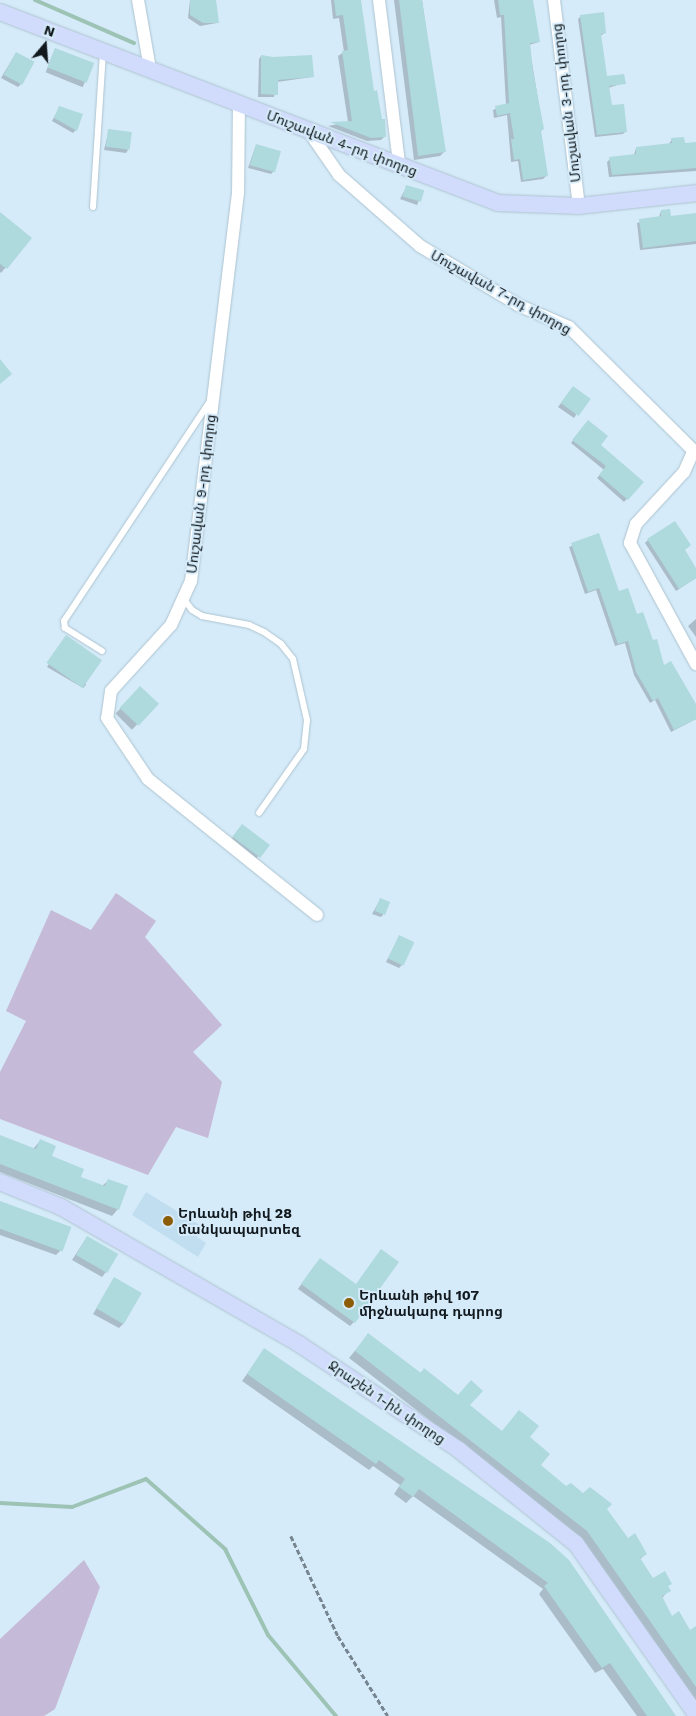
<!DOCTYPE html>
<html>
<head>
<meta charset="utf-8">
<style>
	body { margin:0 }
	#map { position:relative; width:696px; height:1716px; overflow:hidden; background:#d5ebf9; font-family:"Work Sans","Noto Sans Armenian",sans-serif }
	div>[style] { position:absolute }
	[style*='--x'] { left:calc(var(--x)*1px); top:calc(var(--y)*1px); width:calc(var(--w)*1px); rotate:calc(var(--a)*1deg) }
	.built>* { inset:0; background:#c1def1 }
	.green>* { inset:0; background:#c5bad7 }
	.shadow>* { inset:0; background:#0003; transform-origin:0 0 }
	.stream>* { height:4px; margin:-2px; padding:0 2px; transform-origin:2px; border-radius:2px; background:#9dc3b5 }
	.building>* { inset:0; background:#aed9dd; transform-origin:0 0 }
	.path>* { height:2.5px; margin-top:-1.25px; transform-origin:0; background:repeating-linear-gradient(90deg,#76858f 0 5px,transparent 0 7.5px) }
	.roads { filter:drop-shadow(0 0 1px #aec3d0) drop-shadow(0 0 1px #aec3d0) }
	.lane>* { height:6px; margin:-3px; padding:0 3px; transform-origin:3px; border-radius:3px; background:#fff }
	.street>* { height:12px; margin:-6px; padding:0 6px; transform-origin:6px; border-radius:6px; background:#fff }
	.secondary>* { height:16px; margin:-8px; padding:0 8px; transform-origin:8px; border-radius:8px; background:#d1dbfb }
	.dots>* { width:14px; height:14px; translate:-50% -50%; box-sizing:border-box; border:2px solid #d5ebf9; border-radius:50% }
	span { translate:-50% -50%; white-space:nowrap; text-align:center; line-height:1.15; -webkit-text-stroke:4px #d5ebf9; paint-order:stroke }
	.street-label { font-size:14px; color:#12191e }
	.poi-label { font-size:14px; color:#12191e; font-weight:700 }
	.left { translate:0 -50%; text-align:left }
	.north { position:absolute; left:20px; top:20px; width:50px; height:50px; -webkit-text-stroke:4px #d5ebf9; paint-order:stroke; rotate:18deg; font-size:14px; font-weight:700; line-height:20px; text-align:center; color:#12191e }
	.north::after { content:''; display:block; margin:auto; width:18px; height:22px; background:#12191e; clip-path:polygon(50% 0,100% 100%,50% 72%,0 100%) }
</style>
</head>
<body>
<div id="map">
	<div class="built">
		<div style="clip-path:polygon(146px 1192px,203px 1227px,197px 1237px,206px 1243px,198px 1257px,132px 1215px)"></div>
	</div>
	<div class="green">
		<div style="clip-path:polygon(116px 893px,156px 921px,145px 937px,222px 1025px,193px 1052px,222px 1082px,208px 1138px,176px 1127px,148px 1175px,0 1119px,0 1072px,26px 1021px,6px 1011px,51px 910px,91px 930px)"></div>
		<div style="clip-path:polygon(84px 1560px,100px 1587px,55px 1709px,44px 1716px,0 1716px,0 1639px)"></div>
	</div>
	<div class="shadow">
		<div style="clip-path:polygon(190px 0,215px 0,217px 23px,200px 26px,188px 18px)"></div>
		<div style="clip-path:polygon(331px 0,359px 0,373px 92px,385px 136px,381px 140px,367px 141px,328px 126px,348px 122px,338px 56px,344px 52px,339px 18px,333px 19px)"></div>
		<div style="clip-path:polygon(394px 0,422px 0,444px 152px,440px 156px,414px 160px)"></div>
		<div style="clip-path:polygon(494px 0,532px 0,539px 42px,529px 45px,543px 129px,540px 132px,546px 176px,543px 179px,521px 182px,518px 161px,511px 162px,507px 115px,494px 118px,493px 110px,506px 105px,501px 17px,497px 18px)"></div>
		<div style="clip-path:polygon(581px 16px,605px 33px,600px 36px,606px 77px,624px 83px,608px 88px,610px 107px,626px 131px,623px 134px,595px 137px,578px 19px)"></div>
		<div style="left:55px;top:49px;width:40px;height:25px;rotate:22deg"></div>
		<div style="clip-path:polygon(16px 53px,21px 84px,18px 87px,1px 78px)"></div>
		<div style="clip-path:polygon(261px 56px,312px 77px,277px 82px,274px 97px,258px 97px,259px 59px)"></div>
		<div style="clip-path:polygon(59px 108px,76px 130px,73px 133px,52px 121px)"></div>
		<div style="clip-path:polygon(109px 130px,128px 150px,126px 153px,104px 150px)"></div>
		<div style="clip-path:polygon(672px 139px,683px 144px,696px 143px,696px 171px,609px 177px,607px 162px,610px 159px,634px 155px,636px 148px,669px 144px)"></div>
		<div style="clip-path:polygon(256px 145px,274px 171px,271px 174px,248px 168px)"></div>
		<div style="clip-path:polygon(407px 186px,423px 191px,417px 205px,400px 199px)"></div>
		<div style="clip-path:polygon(661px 211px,670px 217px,696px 214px,696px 244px,640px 250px,637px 223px,659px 217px)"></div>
		<div style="clip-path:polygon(0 219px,30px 238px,1px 273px,0 272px)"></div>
		<div style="clip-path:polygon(571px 390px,576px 415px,574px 418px,558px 407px)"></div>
		<div style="clip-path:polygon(585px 425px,599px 445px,642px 482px,624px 502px,597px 478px,604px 470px,571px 443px)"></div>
		<div style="clip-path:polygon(598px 535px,618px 593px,663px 667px,696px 707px,696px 719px,671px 732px,655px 700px,650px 703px,634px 675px,625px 643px,615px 646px,596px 590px,585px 594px,569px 547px)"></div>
		<div style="clip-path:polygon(648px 540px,683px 550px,696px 570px,696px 578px,676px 591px,645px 543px)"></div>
		<div style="clip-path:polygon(696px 619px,696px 637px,688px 626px)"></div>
		<div style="clip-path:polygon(66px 637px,83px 647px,86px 685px,83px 688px,47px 667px)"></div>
		<div style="left:141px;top:688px;width:23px;height:36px;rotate:45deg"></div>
		<div style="clip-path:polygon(239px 829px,268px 845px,256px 859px,231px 840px)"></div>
		<div style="clip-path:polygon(380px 900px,383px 915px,381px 917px,372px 914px)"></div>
		<div style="clip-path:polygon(399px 937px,402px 965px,399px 968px,386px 962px)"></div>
		<div style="clip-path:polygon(0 1136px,33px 1149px,40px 1141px,50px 1157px,80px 1178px,102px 1186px,109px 1180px,118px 1209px,112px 1216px,0 1172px)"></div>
		<div style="clip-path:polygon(0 1202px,62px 1249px,56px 1255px,0 1235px)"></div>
		<div style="clip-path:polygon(87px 1237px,106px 1272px,102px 1277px,72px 1260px)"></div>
		<div style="clip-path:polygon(315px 1265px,355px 1285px,354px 1322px,350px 1326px,298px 1289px)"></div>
		<div style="clip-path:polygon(115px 1279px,124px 1323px,119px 1328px,93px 1314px)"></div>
		<div style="clip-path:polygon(368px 1335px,420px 1373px,424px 1370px,501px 1433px,528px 1437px,539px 1465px,566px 1488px,605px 1509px,628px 1539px,646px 1554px,639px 1560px,652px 1580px,671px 1583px,667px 1587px,669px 1590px,662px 1598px,672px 1618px,689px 1631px,696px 1628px,696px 1703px,581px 1537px,349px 1358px)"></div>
		<div style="clip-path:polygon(264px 1350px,549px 1544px,675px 1716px,637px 1716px,603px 1669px,595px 1673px,539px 1594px,543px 1589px,413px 1496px,406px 1503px,394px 1494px,400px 1485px,373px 1466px,369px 1470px,242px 1381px)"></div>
	</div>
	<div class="stream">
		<div style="--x:35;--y:0;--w:108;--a:23.5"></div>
		<div style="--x:0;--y:1503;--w:72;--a:3.2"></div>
		<div style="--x:72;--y:1507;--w:79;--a:-20.7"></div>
		<div style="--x:146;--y:1479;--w:106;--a:41.5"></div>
		<div style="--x:225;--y:1549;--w:96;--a:63.4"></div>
		<div style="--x:268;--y:1635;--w:106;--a:50"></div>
	</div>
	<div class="building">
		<div style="clip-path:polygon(190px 0,216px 0,219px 23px,203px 23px,190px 15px)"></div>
		<div style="clip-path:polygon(334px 0,361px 0,374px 91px,377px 90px,382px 119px,385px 119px,386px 137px,371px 138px,330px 122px,352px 121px,342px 51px,348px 50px,343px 15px,336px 16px)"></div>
		<div style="clip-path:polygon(399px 0,422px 0,446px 152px,418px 156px)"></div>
		<div style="clip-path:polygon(498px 0,533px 0,540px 42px,530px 43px,533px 71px,544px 129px,541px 130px,548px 176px,523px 180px,520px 159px,514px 160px,511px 139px,514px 139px,510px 113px,497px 116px,495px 106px,509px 103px,504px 15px,500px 15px)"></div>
		<div style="clip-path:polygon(604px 12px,606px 33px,601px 34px,607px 76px,624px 74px,626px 84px,609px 86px,612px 105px,624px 104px,627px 132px,597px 135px,580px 15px)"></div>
		<div style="left:55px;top:48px;width:42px;height:21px;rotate:21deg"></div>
		<div style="left:16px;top:52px;width:21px;height:26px;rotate:28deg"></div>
		<div style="clip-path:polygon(261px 55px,273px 57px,312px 55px,314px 77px,278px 80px,278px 95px,261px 94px)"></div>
		<div style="clip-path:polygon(59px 106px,83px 114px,77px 131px,54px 118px)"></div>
		<div style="left:108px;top:129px;width:24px;height:18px;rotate:7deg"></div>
		<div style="clip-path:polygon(684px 137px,685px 143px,696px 142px,696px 168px,612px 175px,609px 157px,636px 154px,636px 147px,672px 143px,671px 138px)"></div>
		<div style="left:256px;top:144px;width:26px;height:22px;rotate:16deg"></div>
		<div style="left:406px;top:185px;width:19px;height:12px;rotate:16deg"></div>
		<div style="clip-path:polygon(670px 209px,671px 216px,696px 213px,696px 241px,643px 248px,639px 219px,661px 216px,661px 210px)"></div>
		<div style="clip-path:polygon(0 212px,32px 238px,7px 269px,0 264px)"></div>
		<div style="clip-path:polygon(0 359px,12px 374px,0 384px)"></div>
		<div style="left:573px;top:386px;width:22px;height:21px;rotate:36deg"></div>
		<div style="clip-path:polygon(588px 420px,608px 436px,601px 445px,644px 482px,628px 500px,599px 475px,606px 466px,572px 440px)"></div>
		<div style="clip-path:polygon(675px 521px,691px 545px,685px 550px,696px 568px,696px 578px,679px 589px,647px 539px)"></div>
		<div style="clip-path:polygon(599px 533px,619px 591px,628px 588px,637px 614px,643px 612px,653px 640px,657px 639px,664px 665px,671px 661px,696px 704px,696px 719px,674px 730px,658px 698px,653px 701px,636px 672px,628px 641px,618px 644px,599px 588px,588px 592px,571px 543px)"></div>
		<div style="left:66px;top:635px;width:44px;height:34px;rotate:35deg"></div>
		<div style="left:140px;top:686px;width:26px;height:30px;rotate:43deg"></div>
		<div style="left:242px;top:824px;width:35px;height:16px;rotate:37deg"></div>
		<div style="left:380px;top:898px;width:11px;height:14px;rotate:22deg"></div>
		<div style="left:399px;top:935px;width:17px;height:26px;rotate:25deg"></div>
		<div style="clip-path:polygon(0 1135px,36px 1149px,40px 1139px,56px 1146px,52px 1156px,84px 1169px,81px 1177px,105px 1186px,108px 1179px,128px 1186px,119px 1210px,0 1164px)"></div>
		<div style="left:0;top:1201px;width:76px;height:26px;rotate:20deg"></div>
		<div style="left:87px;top:1236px;width:36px;height:22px;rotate:30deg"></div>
		<div style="clip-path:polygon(381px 1249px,399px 1262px,355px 1323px,301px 1284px,320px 1258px,356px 1284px)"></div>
		<div style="left:114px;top:1277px;width:32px;height:36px;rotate:30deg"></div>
		<div style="clip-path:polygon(368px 1333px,421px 1373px,424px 1368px,458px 1395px,471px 1380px,483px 1391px,470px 1405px,502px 1431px,519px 1410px,539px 1426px,530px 1437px,550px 1454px,541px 1465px,566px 1486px,571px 1483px,583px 1493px,590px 1487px,612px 1504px,607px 1509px,628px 1538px,635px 1533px,647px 1554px,640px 1558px,653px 1578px,665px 1571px,672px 1584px,668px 1586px,671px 1591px,662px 1596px,672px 1616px,679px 1611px,690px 1630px,696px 1626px,696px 1687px,587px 1531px,355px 1351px)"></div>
		<div style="clip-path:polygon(264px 1348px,550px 1543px,569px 1560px,676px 1716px,647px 1716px,610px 1663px,602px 1668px,544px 1586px,548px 1583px,419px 1489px,413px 1497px,399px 1487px,405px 1479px,379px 1460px,376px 1464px,247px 1374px)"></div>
	</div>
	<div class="path">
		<div style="--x:291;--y:1536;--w:110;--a:64.8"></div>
		<div style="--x:338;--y:1636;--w:94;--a:58"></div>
	</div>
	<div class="roads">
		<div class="lane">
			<div style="--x:93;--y:207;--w:155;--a:-86.3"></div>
			<div style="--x:183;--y:598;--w:15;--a:53"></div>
			<div style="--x:192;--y:610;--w:12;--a:31"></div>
			<div style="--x:202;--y:616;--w:48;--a:10.8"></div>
			<div style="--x:249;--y:625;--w:17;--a:25"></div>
			<div style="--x:264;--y:632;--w:21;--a:35"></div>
			<div style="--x:281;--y:644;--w:19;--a:51"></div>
			<div style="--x:293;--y:659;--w:63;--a:77.1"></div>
			<div style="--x:307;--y:720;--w:29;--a:96"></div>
			<div style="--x:304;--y:749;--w:78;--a:125.1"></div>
			<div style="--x:102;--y:651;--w:44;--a:-148.1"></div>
			<div style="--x:65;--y:628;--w:7;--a:-98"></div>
			<div style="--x:64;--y:621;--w:262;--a:-56.4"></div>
		</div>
		<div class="street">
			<div style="--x:138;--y:0;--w:70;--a:80.1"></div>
			<div style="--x:379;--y:0;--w:165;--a:83"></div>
			<div style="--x:554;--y:0;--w:208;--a:83.1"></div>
			<div style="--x:239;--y:102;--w:91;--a:90.6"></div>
			<div style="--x:238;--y:193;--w:391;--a:96.9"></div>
			<div style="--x:191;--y:581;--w:48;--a:114.4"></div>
			<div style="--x:171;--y:625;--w:89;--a:132.3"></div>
			<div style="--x:111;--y:691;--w:27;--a:98"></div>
			<div style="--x:107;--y:718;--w:73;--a:56.1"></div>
			<div style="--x:148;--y:779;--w:217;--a:38.8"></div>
			<div style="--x:308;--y:130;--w:55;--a:55.4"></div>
			<div style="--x:339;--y:175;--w:108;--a:41.2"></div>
			<div style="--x:420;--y:246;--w:114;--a:31"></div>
			<div style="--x:518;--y:305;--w:56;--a:23.3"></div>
			<div style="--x:569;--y:327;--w:179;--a:44.8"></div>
			<div style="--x:693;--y:452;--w:22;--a:114"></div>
			<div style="--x:684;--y:472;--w:71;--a:132.7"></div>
			<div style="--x:636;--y:524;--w:20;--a:108"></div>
			<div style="--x:630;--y:543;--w:138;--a:61.4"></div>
		</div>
		<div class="secondary">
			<div style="--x:0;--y:12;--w:533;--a:20.98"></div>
			<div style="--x:498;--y:203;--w:81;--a:2.1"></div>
			<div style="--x:579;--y:206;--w:118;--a:-6.3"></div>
			<div style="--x:0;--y:1182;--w:66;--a:22.3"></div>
			<div style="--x:61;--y:1207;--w:275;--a:29.9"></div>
			<div style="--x:299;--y:1344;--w:192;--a:33.5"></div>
			<div style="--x:459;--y:1450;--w:150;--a:38.8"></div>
			<div style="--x:576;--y:1544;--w:208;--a:54.8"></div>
		</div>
	</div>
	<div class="dots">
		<div style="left:168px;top:1221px;background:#8d5c06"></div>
		<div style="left:349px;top:1303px;background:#8d5c06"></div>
	</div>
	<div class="street-label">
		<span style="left:566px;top:103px;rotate:-97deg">Մուշավան 3-րդ փողոց</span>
		<span style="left:342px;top:143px;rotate:21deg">Մուշավան 4-րդ փողոց</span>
		<span style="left:501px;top:292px;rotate:29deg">Մուշավան 7-րդ փողոց</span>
		<span style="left:201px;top:494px;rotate:-83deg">Մուշավան 9-րդ փողոց</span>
		<span style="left:387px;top:1402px;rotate:34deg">Ջրաշեն 1-ին փողոց</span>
	</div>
	<div class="poi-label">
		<span class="left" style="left:178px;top:1221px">Երևանի թիվ 28<br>մանկապարտեզ</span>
		<span class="left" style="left:359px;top:1303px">Երևանի թիվ 107<br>միջնակարգ դպրոց</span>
	</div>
	<div class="north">N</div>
</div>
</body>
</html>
